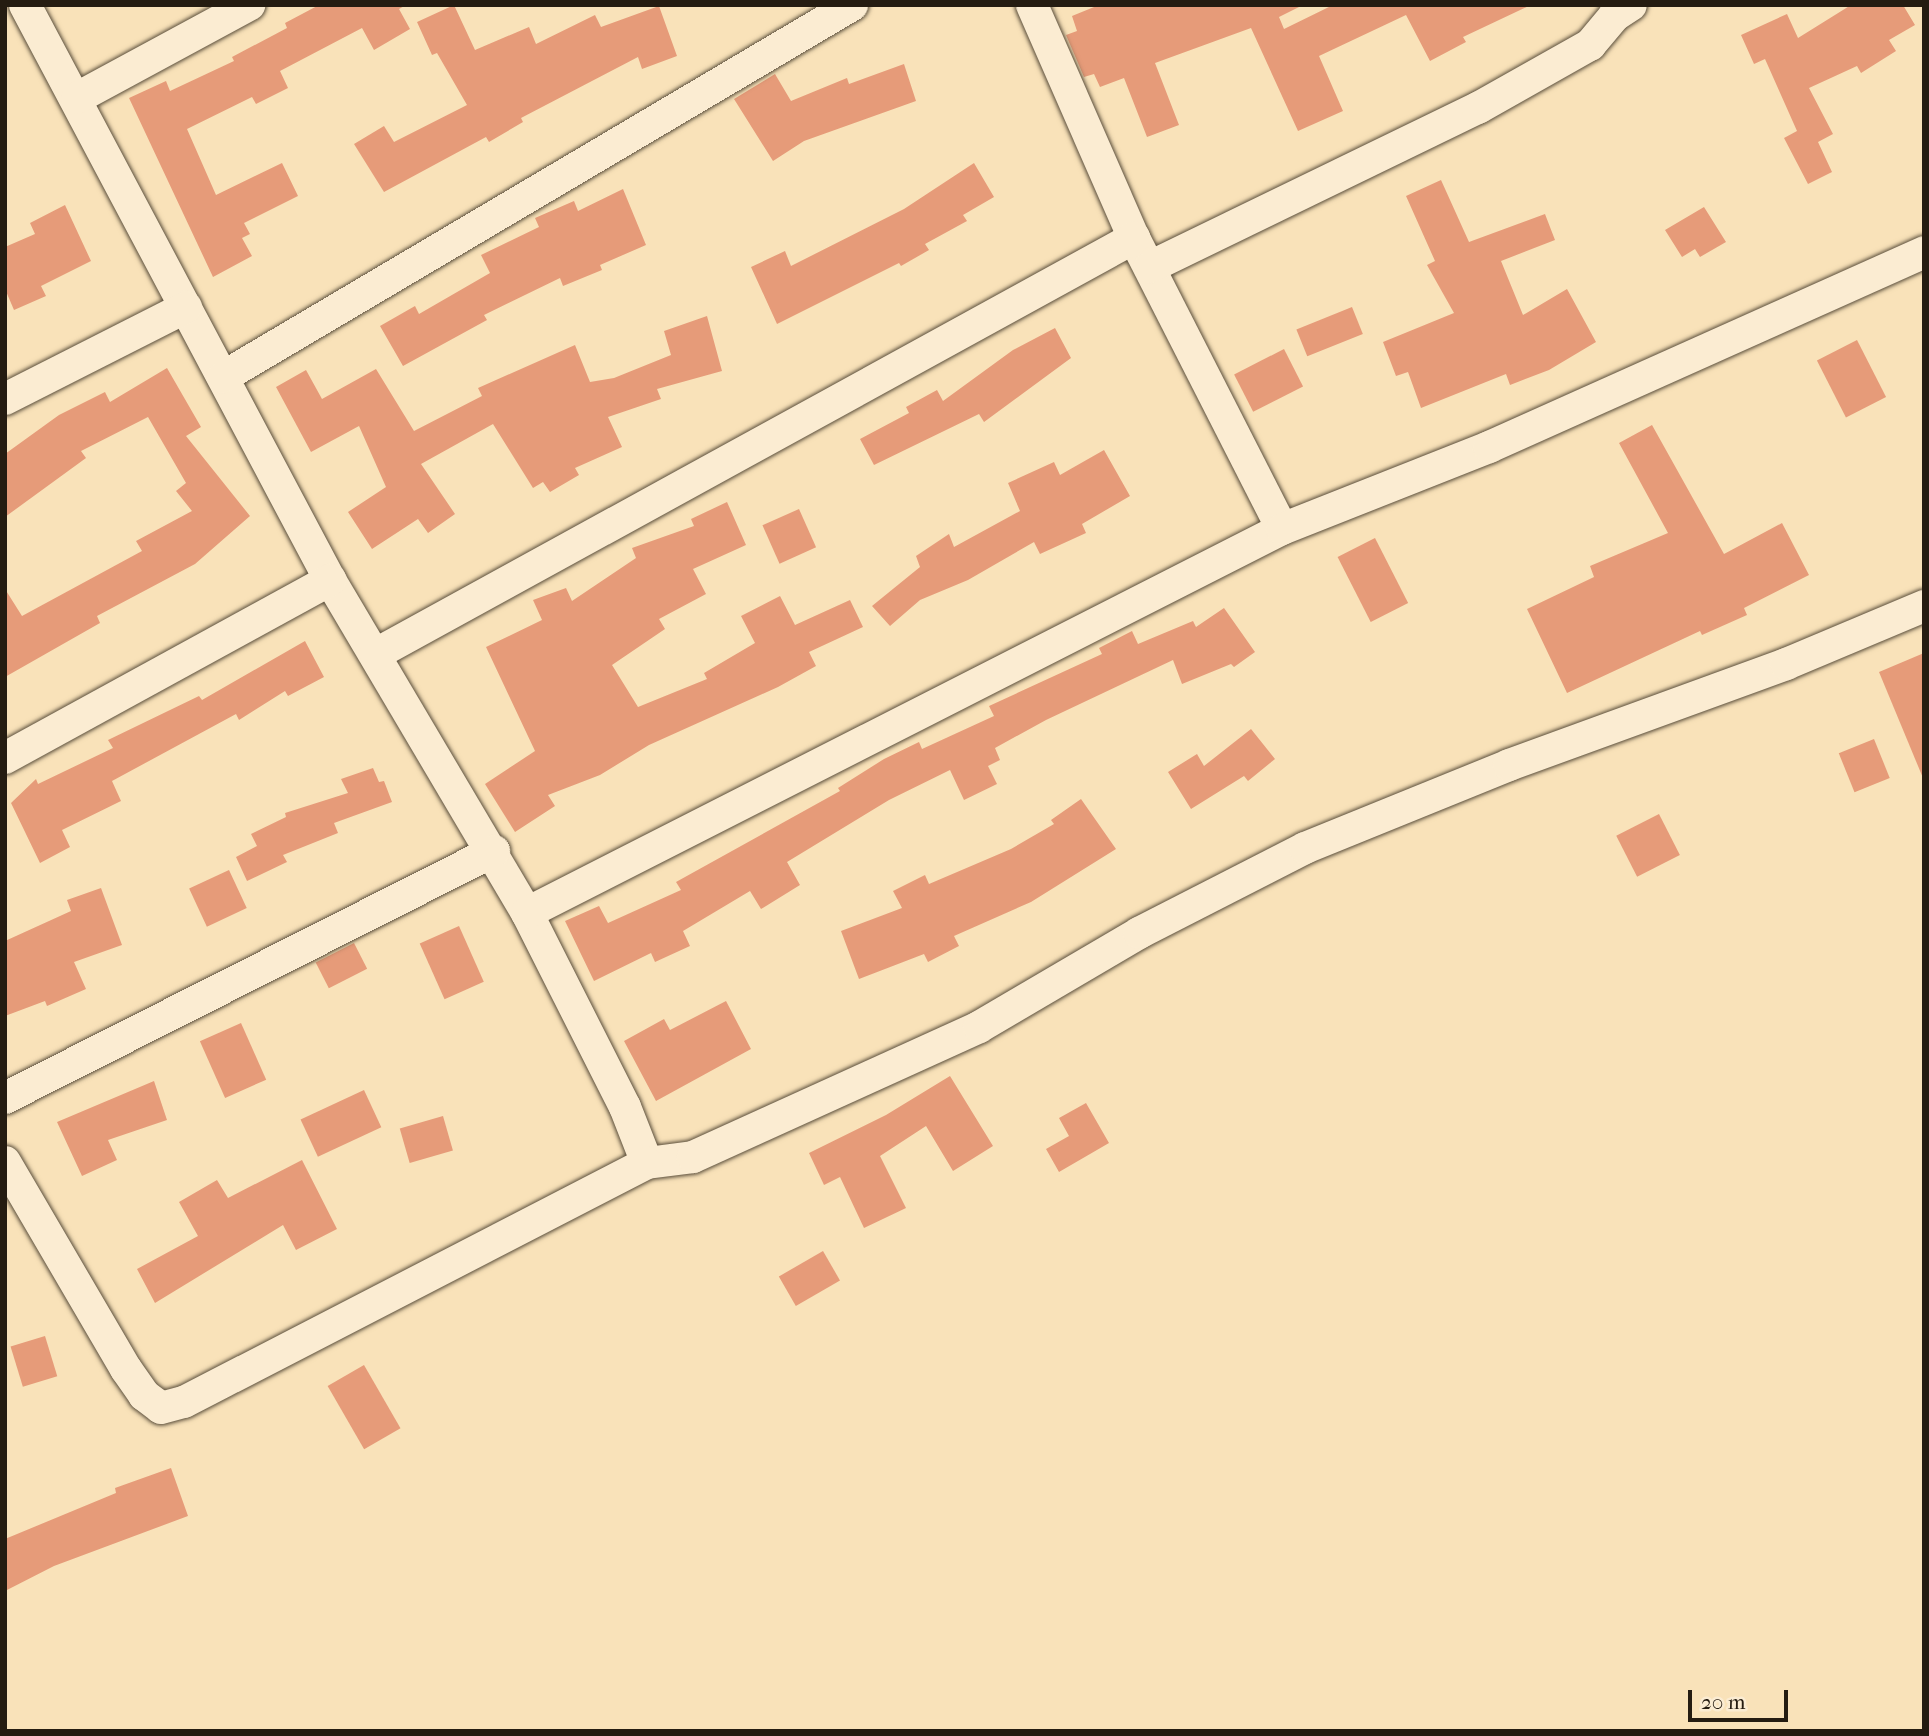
<!DOCTYPE html>
<html>
<head>
<meta charset="utf-8">
<style>
	body { margin:0 }
	#map { position:relative; width:1929px; height:1736px; overflow:hidden; background:#f9e2b9; font-family:"IM FELL French Canon",serif }
	div>[style] { position:absolute }
	[style*='--x'] { left:calc(var(--x)*1px); top:calc(var(--y)*1px); width:calc(var(--w)*1px); rotate:calc(var(--a)*1deg) }
	.building>* { inset:0; background:#e69b79; transform-origin:0 0 }
	.roads { filter:drop-shadow(0 0 2px #5a4e3b) drop-shadow(0 0 2px #5a4e3b) }
	.minor>* { height:32px; margin:-16px; padding:0 16px; transform-origin:16px; border-radius:16px; background:#fbecd2 }
	span { translate:-50% -50%; white-space:nowrap; text-align:center; line-height:1.15; -webkit-text-stroke:5px #fbecd2; paint-order:stroke }
	.frame { position:absolute; inset:0; border:7px solid #251c11; pointer-events:none }
	.scale { position:absolute; left:1688px; top:1690px; width:100px; height:32px; box-sizing:border-box; border:4px solid #251c11; border-top:0; padding-left:9px; font-size:21px; line-height:24px; white-space:nowrap; color:#251c11; -webkit-text-stroke:5px #fbecd2; paint-order:stroke }
</style>
</head>
<body>
<div id="map">
	<div class="building">
		<div style="clip-path:polygon(319px 5px,406px 5px,399px 9px,410px 29px,374px 50px,362px 28px,280px 71px,288px 88px,256px 104px,252px 97px,187px 129px,216px 195px,282px 163px,298px 196px,244px 223px,250px 234px,242px 238px,252px 256px,213px 277px,129px 98px,166px 81px,170px 91px,234px 61px,232px 57px,287px 28px,285px 23px)"></div>
		<div style="clip-path:polygon(454px 5px,475px 50px,529px 27px,536px 44px,595px 15px,601px 27px,659px 6px,677px 56px,642px 69px,638px 57px,521px 118px,523px 122px,489px 142px,486px 137px,384px 192px,354px 144px,384px 126px,394px 142px,467px 105px,437px 53px,432px 55px,417px 22px)"></div>
		<div style="clip-path:polygon(1099px 5px,1303px 5px,1279px 17px,1284px 29px,1333px 5px,1531px 5px,1463px 37px,1466px 42px,1430px 61px,1406px 15px,1319px 56px,1343px 111px,1298px 131px,1251px 28px,1155px 63px,1179px 125px,1147px 137px,1124px 78px,1100px 87px,1094px 74px,1084px 77px,1066px 35px,1077px 31px,1072px 16px)"></div>
		<div style="clip-path:polygon(1851px 5px,1903px 5px,1915px 25px,1889px 40px,1896px 51px,1861px 73px,1857px 66px,1809px 88px,1833px 134px,1818px 142px,1832px 172px,1808px 184px,1784px 138px,1797px 131px,1765px 59px,1754px 64px,1741px 35px,1787px 14px,1798px 38px)"></div>
		<div style="clip-path:polygon(904px 64px,916px 101px,804px 141px,773px 161px,734px 99px,775px 74px,791px 101px,847px 78px,849px 84px)"></div>
		<div style="clip-path:polygon(974px 163px,994px 197px,963px 215px,967px 221px,925px 244px,929px 250px,901px 266px,899px 263px,777px 324px,751px 267px,785px 251px,791px 266px,904px 209px)"></div>
		<div style="clip-path:polygon(1441px 180px,1469px 242px,1545px 214px,1555px 240px,1501px 261px,1523px 315px,1567px 289px,1596px 342px,1549px 370px,1510px 385px,1506px 374px,1421px 408px,1408px 372px,1396px 376px,1383px 342px,1454px 313px,1427px 265px,1435px 261px,1406px 196px)"></div>
		<div style="clip-path:polygon(623px 189px,646px 245px,600px 265px,602px 270px,563px 286px,560px 278px,484px 315px,487px 320px,403px 366px,380px 326px,415px 306px,419px 314px,490px 273px,481px 255px,539px 227px,535px 218px,574px 201px,578px 211px)"></div>
		<div style="clip-path:polygon(65px 205px,91px 261px,41px 286px,46px 296px,14px 310px,5px 289px,5px 247px,35px 234px,30px 223px)"></div>
		<div style="clip-path:polygon(1704px 207px,1726px 242px,1700px 257px,1695px 249px,1682px 257px,1665px 230px)"></div>
		<div style="left:1352px;top:307px;width:29px;height:60px;rotate:68deg"></div>
		<div style="clip-path:polygon(707px 316px,722px 371px,657px 389px,661px 399px,608px 417px,622px 447px,575px 468px,579px 475px,550px 492px,543px 482px,533px 488px,493px 424px,421px 464px,455px 514px,428px 533px,418px 519px,372px 549px,348px 512px,386px 487px,359px 426px,311px 452px,276px 387px,306px 370px,322px 399px,376px 369px,414px 431px,482px 396px,478px 388px,575px 345px,590px 382px,614px 378px,671px 355px,664px 331px)"></div>
		<div style="clip-path:polygon(1055px 328px,1071px 358px,984px 422px,979px 414px,874px 465px,860px 439px,909px 413px,906px 407px,937px 390px,943px 401px,1013px 350px)"></div>
		<div style="left:1857px;top:340px;width:64px;height:45px;rotate:63deg"></div>
		<div style="left:1284px;top:349px;width:42px;height:56px;rotate:63deg"></div>
		<div style="clip-path:polygon(167px 368px,201px 427px,186px 436px,250px 516px,195px 564px,97px 616px,100px 623px,5px 677px,5px 589px,22px 616px,142px 551px,136px 541px,192px 511px,176px 491px,186px 483px,148px 417px,81px 451px,86px 458px,5px 517px,5px 454px,59px 415px,105px 392px,110px 402px)"></div>
		<div style="clip-path:polygon(1652px 425px,1724px 554px,1782px 523px,1809px 575px,1744px 608px,1747px 615px,1702px 635px,1700px 631px,1567px 693px,1527px 609px,1594px 577px,1590px 566px,1668px 533px,1619px 443px)"></div>
		<div style="clip-path:polygon(1104px 450px,1130px 496px,1082px 524px,1086px 533px,1040px 554px,1034px 542px,968px 580px,920px 600px,890px 626px,872px 606px,920px 567px,916px 556px,949px 534px,954px 547px,1020px 511px,1008px 483px,1054px 462px,1060px 475px)"></div>
		<div style="clip-path:polygon(727px 502px,746px 545px,693px 569px,706px 594px,659px 619px,665px 629px,612px 665px,638px 707px,707px 679px,704px 673px,755px 643px,741px 616px,780px 596px,795px 625px,850px 600px,863px 627px,809px 652px,816px 666px,778px 687px,649px 745px,600px 775px,548px 795px,555px 806px,515px 832px,485px 784px,535px 751px,486px 647px,542px 620px,533px 600px,566px 588px,572px 601px,636px 558px,632px 548px,694px 526px,691px 519px)"></div>
		<div style="left:799px;top:509px;width:42px;height:40px;rotate:66deg"></div>
		<div style="left:1375px;top:538px;width:73px;height:42px;rotate:63deg"></div>
		<div style="clip-path:polygon(1224px 608px,1255px 652px,1234px 667px,1231px 664px,1182px 684px,1173px 660px,1046px 720px,995px 748px,1000px 760px,988px 766px,997px 784px,964px 800px,950px 770px,889px 800px,787px 862px,800px 885px,761px 909px,750px 891px,683px 931px,690px 946px,655px 962px,651px 953px,594px 981px,565px 921px,599px 906px,608px 923px,681px 890px,676px 882px,840px 791px,838px 788px,884px 759px,919px 742px,922px 749px,994px 716px,989px 706px,1102px 654px,1099px 648px,1132px 631px,1138px 644px,1193px 621px,1196px 627px)"></div>
		<div style="clip-path:polygon(305px 641px,324px 677px,288px 696px,285px 691px,239px 720px,236px 714px,112px 781px,121px 801px,62px 830px,70px 847px,40px 863px,11px 803px,36px 779px,38px 784px,113px 748px,108px 740px,199px 696px,202px 700px)"></div>
		<div style="clip-path:polygon(1924px 653px,1924px 778px,1923px 778px,1879px 672px)"></div>
		<div style="clip-path:polygon(1251px 729px,1275px 759px,1248px 781px,1244px 776px,1191px 809px,1168px 772px,1197px 754px,1204px 766px)"></div>
		<div style="left:1874px;top:739px;width:42px;height:38px;rotate:68deg"></div>
		<div style="clip-path:polygon(373px 768px,379px 782px,384px 781px,392px 802px,334px 823px,338px 833px,283px 855px,287px 862px,247px 881px,236px 857px,257px 846px,251px 834px,286px 817px,285px 813px,348px 793px,341px 779px)"></div>
		<div style="clip-path:polygon(1081px 799px,1116px 849px,1031px 902px,954px 936px,959px 946px,928px 962px,924px 954px,859px 979px,841px 931px,902px 908px,893px 891px,925px 875px,929px 884px,1011px 849px,1054px 824px,1051px 820px)"></div>
		<div style="left:1659px;top:814px;width:46px;height:48px;rotate:63deg"></div>
		<div style="left:229px;top:870px;width:42px;height:44px;rotate:65deg"></div>
		<div style="clip-path:polygon(101px 888px,122px 945px,74px 962px,86px 989px,47px 1006px,45px 1001px,5px 1016px,5px 941px,71px 911px,67px 900px)"></div>
		<div style="left:459px;top:926px;width:61px;height:43px;rotate:66deg"></div>
		<div style="left:354px;top:943px;width:29px;height:43px;rotate:63deg"></div>
		<div style="clip-path:polygon(726px 1001px,751px 1049px,656px 1101px,624px 1041px,664px 1019px,670px 1030px)"></div>
		<div style="left:241px;top:1023px;width:62px;height:45px;rotate:66deg"></div>
		<div style="clip-path:polygon(950px 1076px,993px 1146px,953px 1171px,926px 1126px,880px 1156px,906px 1208px,864px 1228px,840px 1177px,824px 1185px,809px 1153px,886px 1115px)"></div>
		<div style="clip-path:polygon(154px 1081px,167px 1120px,108px 1140px,117px 1160px,82px 1176px,57px 1122px)"></div>
		<div style="left:364px;top:1090px;width:41px;height:70px;rotate:65deg"></div>
		<div style="clip-path:polygon(1086px 1103px,1109px 1143px,1059px 1172px,1046px 1149px,1069px 1136px,1059px 1118px)"></div>
		<div style="left:443px;top:1116px;width:36px;height:45px;rotate:74deg"></div>
		<div style="clip-path:polygon(302px 1160px,337px 1229px,296px 1250px,283px 1225px,155px 1303px,137px 1269px,198px 1236px,179px 1202px,217px 1180px,228px 1198px)"></div>
		<div style="left:823px;top:1251px;width:34px;height:51px;rotate:60deg"></div>
		<div style="left:45px;top:1336px;width:42px;height:36px;rotate:73deg"></div>
		<div style="left:364px;top:1365px;width:73px;height:42px;rotate:60deg"></div>
		<div style="clip-path:polygon(171px 1468px,188px 1516px,54px 1566px,5px 1591px,5px 1539px,116px 1493px,115px 1488px)"></div>
	</div>
	<div class="roads">
		<div class="minor">
			<div style="--x:25;--y:5;--w:651;--a:62.06"></div>
			<div style="--x:330;--y:580;--w:387;--a:59.4"></div>
			<div style="--x:527;--y:913;--w:217;--a:63.2"></div>
			<div style="--x:625;--y:1107;--w:60;--a:68.6"></div>
			<div style="--x:647;--y:1163;--w:46;--a:-7.4"></div>
			<div style="--x:693;--y:1157;--w:314;--a:-24.4"></div>
			<div style="--x:979;--y:1027;--w:186;--a:-30.4"></div>
			<div style="--x:1139;--y:933;--w:186;--a:-27.1"></div>
			<div style="--x:1305;--y:848;--w:220;--a:-22.1"></div>
			<div style="--x:1509;--y:765;--w:295;--a:-20"></div>
			<div style="--x:1786;--y:664;--w:150;--a:-22.8"></div>
			<div style="--x:1032;--y:5;--w:254;--a:66.4"></div>
			<div style="--x:1134;--y:238;--w:326;--a:63"></div>
			<div style="--x:77;--y:98;--w:196;--a:-28.4"></div>
			<div style="--x:1150;--y:267;--w:365;--a:-25.9"></div>
			<div style="--x:1478;--y:108;--w:129;--a:-29.4"></div>
			<div style="--x:1590;--y:45;--w:38;--a:-50"></div>
			<div style="--x:1614;--y:16;--w:20;--a:-33"></div>
			<div style="--x:223;--y:377;--w:731;--a:-30.6"></div>
			<div style="--x:5;--y:399;--w:203;--a:-26.9"></div>
			<div style="--x:376;--y:654;--w:865;--a:-28.76"></div>
			<div style="--x:5;--y:758;--w:371;--a:-28.7"></div>
			<div style="--x:527;--y:913;--w:847;--a:-26.96"></div>
			<div style="--x:1282;--y:529;--w:223;--a:-21.6"></div>
			<div style="--x:1489;--y:447;--w:477;--a:-24.1"></div>
			<div style="--x:5;--y:1098;--w:548;--a:-26.8"></div>
			<div style="--x:5;--y:1162;--w:240;--a:59.7"></div>
			<div style="--x:126;--y:1369;--w:32;--a:55"></div>
			<div style="--x:144;--y:1395;--w:21;--a:37"></div>
			<div style="--x:161;--y:1408;--w:24;--a:-15"></div>
			<div style="--x:184;--y:1402;--w:521;--a:-27.3"></div>
		</div>
	</div>
	<div class="frame"></div>
	<div class="scale">20 m</div>
</div>
</body>
</html>
